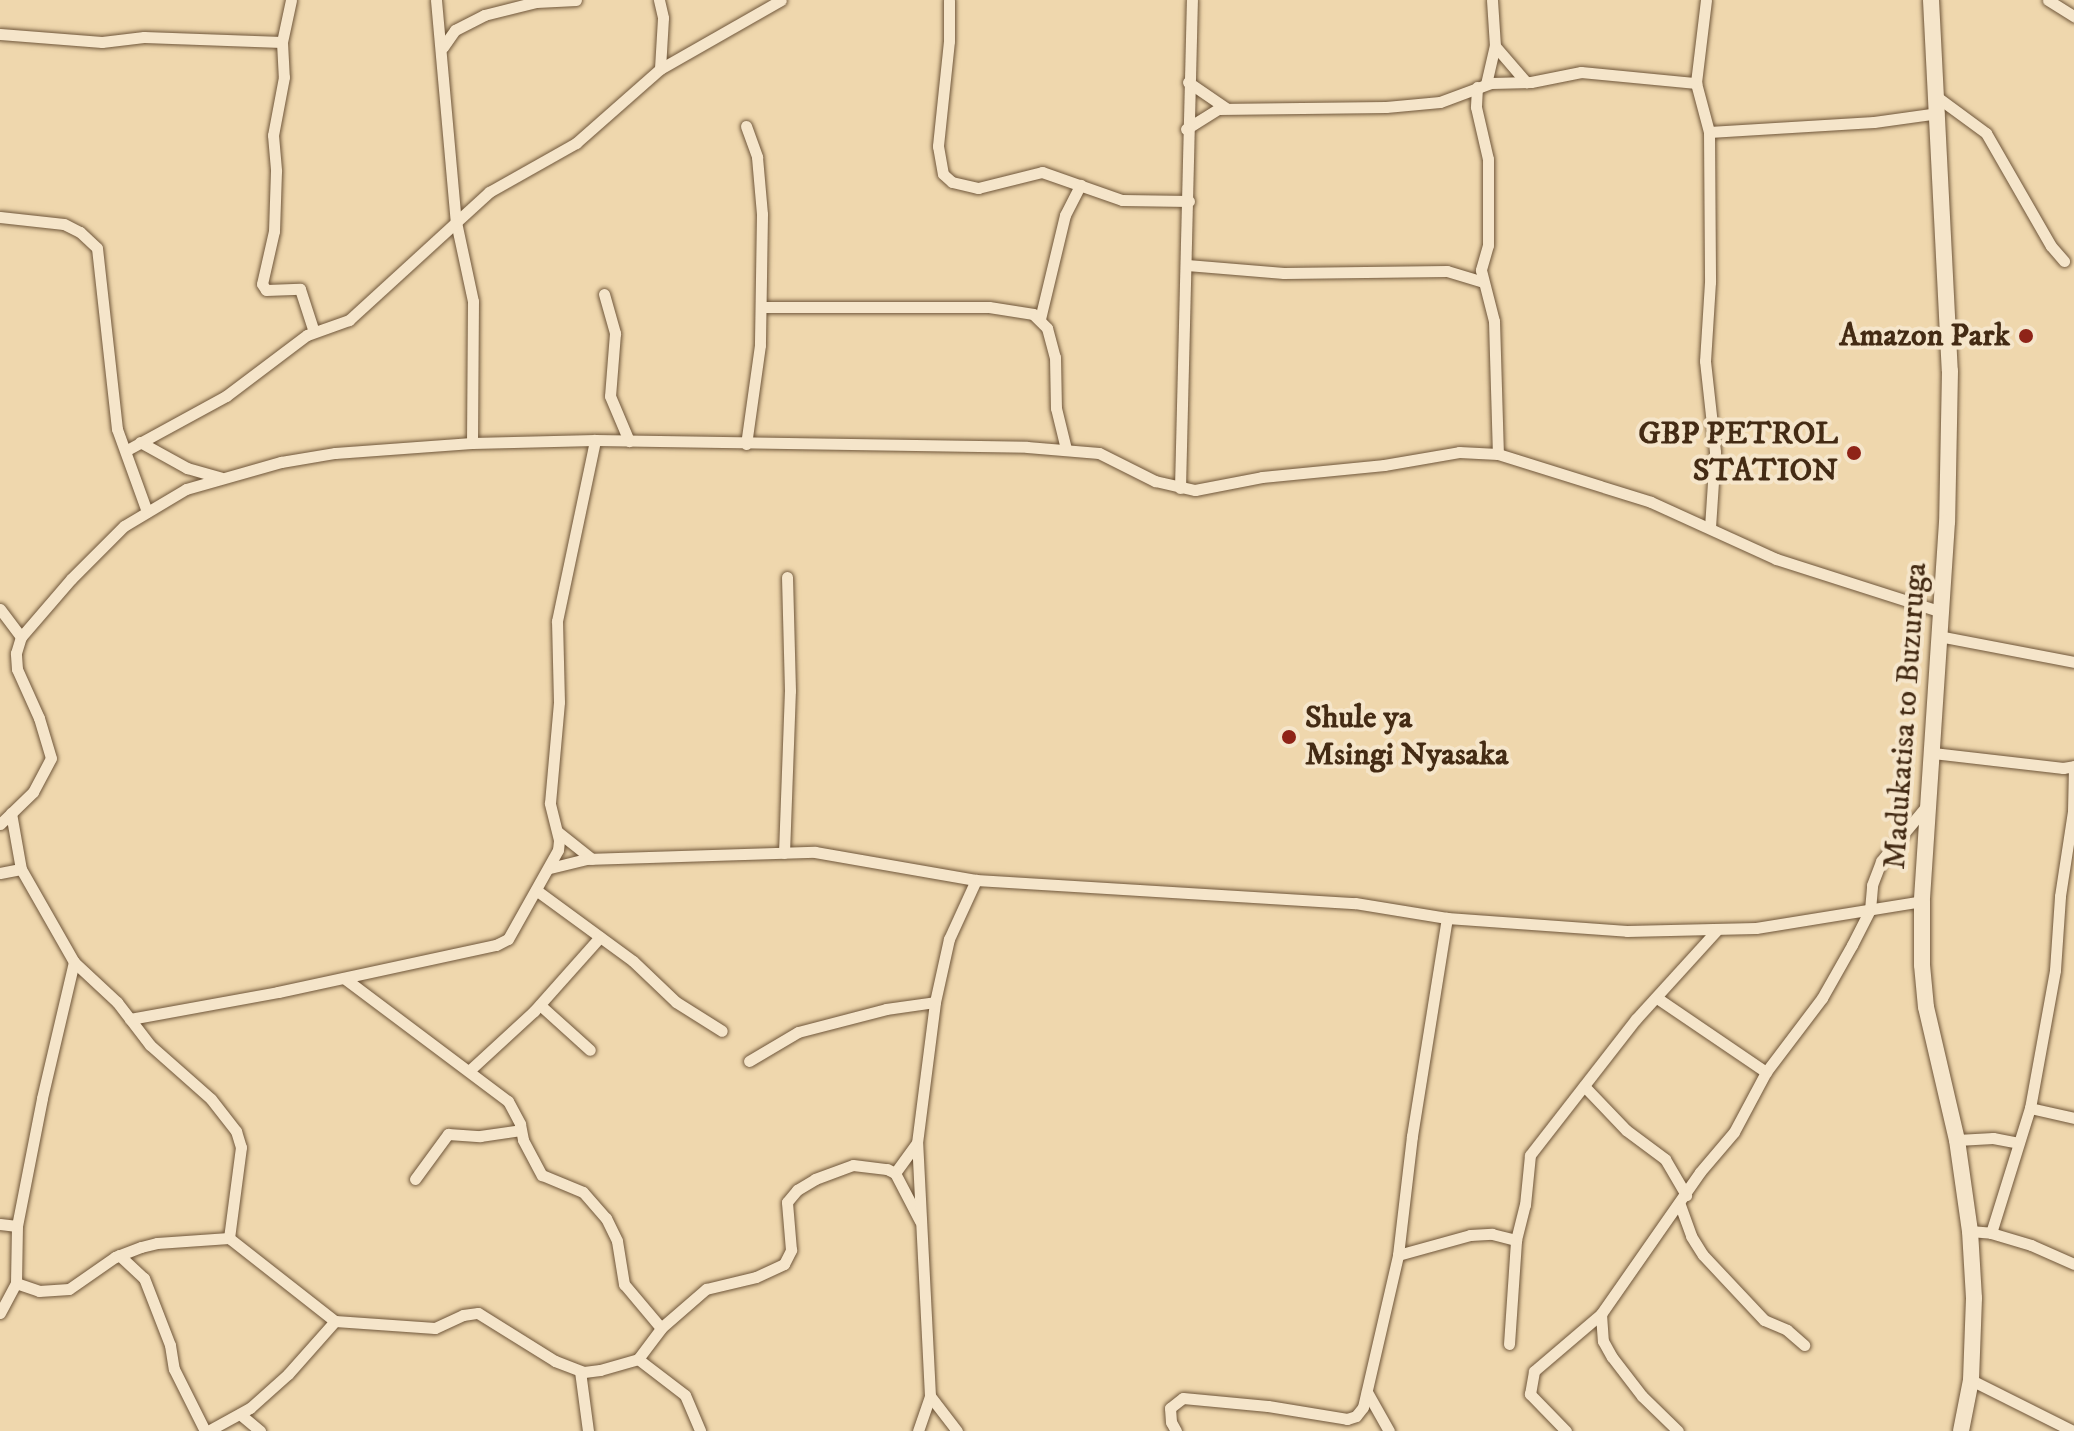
<!DOCTYPE html>
<html>
<head>
<meta charset="utf-8">
<style>
	body { margin:0 }
	#map { position:relative; width:2074px; height:1431px; overflow:hidden; background:#efd7ad; font-family:"IM FELL DW Pica",serif }
	div>[style] { position:absolute }
	[style*='--x'] { left:calc(var(--x)*1px); top:calc(var(--y)*1px); width:calc(var(--w)*1px); rotate:calc(var(--a)*1deg) }
	.roads { filter:drop-shadow(0 0 2px #6f563a) drop-shadow(0 0 2px #6f563a) }
	.minor>* { height:11px; margin:-5.5px; padding:0 5.5px; transform-origin:5.5px; border-radius:5.5px; background:#f5e5ca }
	.secondary>* { height:16px; margin:-8px; padding:0 8px; transform-origin:8px; border-radius:8px; background:#f5e5ca }
	.dots>* { width:22px; height:22px; translate:-50% -50%; box-sizing:border-box; border:4px solid #f5e5ca; border-radius:50% }
	span { translate:-50% -50%; white-space:nowrap; text-align:center; line-height:1.15; -webkit-text-stroke:8px #f5e5ca; paint-order:stroke }
	.poi-label { font-size:32px; color:#442b14; font-weight:700 }
	.right { translate:-100% -50%; text-align:right }
	.left { translate:0 -50%; text-align:left }
	.street-label { font-size:32px; color:#442b14 }
</style>
</head>
<body>
<div id="map">
	<div class="roads">
		<div class="minor">
			<div style="--x:291;--y:0;--w:43;--a:102.1"></div>
			<div style="--x:282;--y:42;--w:35;--a:87"></div>
			<div style="--x:284;--y:77;--w:59;--a:100.7"></div>
			<div style="--x:273;--y:135;--w:36;--a:85"></div>
			<div style="--x:276;--y:171;--w:60;--a:91.9"></div>
			<div style="--x:274;--y:231;--w:54;--a:102.8"></div>
			<div style="--x:262;--y:284;--w:7;--a:56"></div>
			<div style="--x:266;--y:290;--w:34;--a:-2"></div>
			<div style="--x:300;--y:289;--w:45;--a:72"></div>
			<div style="--x:436;--y:0;--w:223;--a:84.9"></div>
			<div style="--x:456;--y:222;--w:81;--a:77.9"></div>
			<div style="--x:473;--y:301;--w:142;--a:90.4"></div>
			<div style="--x:659;--y:0;--w:18;--a:77"></div>
			<div style="--x:663;--y:18;--w:51;--a:93.4"></div>
			<div style="--x:949;--y:0;--w:41;--a:90"></div>
			<div style="--x:949;--y:41;--w:106;--a:96"></div>
			<div style="--x:938;--y:146;--w:28;--a:80"></div>
			<div style="--x:943;--y:174;--w:12;--a:42"></div>
			<div style="--x:952;--y:182;--w:27;--a:13"></div>
			<div style="--x:978;--y:188;--w:66;--a:-14"></div>
			<div style="--x:1042;--y:172;--w:85;--a:19.3"></div>
			<div style="--x:1122;--y:200;--w:67;--a:0.9"></div>
			<div style="--x:1492;--y:0;--w:46;--a:86.3"></div>
			<div style="--x:1495;--y:46;--w:48;--a:49.3"></div>
			<div style="--x:1706;--y:0;--w:84;--a:96.9"></div>
			<div style="--x:1696;--y:83;--w:51;--a:75.1"></div>
			<div style="--x:1709;--y:132;--w:150;--a:89.6"></div>
			<div style="--x:1710;--y:282;--w:79;--a:93.6"></div>
			<div style="--x:1705;--y:361;--w:92;--a:83.7"></div>
			<div style="--x:1715;--y:452;--w:76;--a:93.8"></div>
			<div style="--x:2048;--y:0;--w:31;--a:32"></div>
			<div style="--x:0;--y:34;--w:102;--a:4.5"></div>
			<div style="--x:102;--y:42;--w:42;--a:-6.8"></div>
			<div style="--x:144;--y:37;--w:138;--a:2.1"></div>
			<div style="--x:443;--y:47;--w:21;--a:-55"></div>
			<div style="--x:455;--y:30;--w:33;--a:-27"></div>
			<div style="--x:484;--y:15;--w:54;--a:-14"></div>
			<div style="--x:536;--y:2;--w:40;--a:-2.9"></div>
			<div style="--x:1188;--y:82;--w:46;--a:34.4"></div>
			<div style="--x:1486;--y:84;--w:39;--a:-77"></div>
			<div style="--x:1477;--y:87;--w:20;--a:93"></div>
			<div style="--x:1476;--y:107;--w:53;--a:77"></div>
			<div style="--x:1488;--y:159;--w:86;--a:90"></div>
			<div style="--x:1488;--y:245;--w:26;--a:106"></div>
			<div style="--x:1481;--y:270;--w:53;--a:75.7"></div>
			<div style="--x:1494;--y:321;--w:133;--a:88.3"></div>
			<div style="--x:1937;--y:97;--w:61;--a:36.3"></div>
			<div style="--x:1986;--y:133;--w:130;--a:60.1"></div>
			<div style="--x:2051;--y:246;--w:20;--a:49"></div>
			<div style="--x:746;--y:126;--w:33;--a:70"></div>
			<div style="--x:757;--y:157;--w:57;--a:85"></div>
			<div style="--x:762;--y:214;--w:131;--a:90.9"></div>
			<div style="--x:760;--y:345;--w:100;--a:98"></div>
			<div style="--x:1186;--y:129;--w:38;--a:-32"></div>
			<div style="--x:1218;--y:109;--w:168;--a:-0.7"></div>
			<div style="--x:1386;--y:107;--w:54;--a:-5.3"></div>
			<div style="--x:1440;--y:102;--w:54;--a:-20.4"></div>
			<div style="--x:1491;--y:83;--w:40;--a:-1.4"></div>
			<div style="--x:1531;--y:82;--w:51;--a:-11.3"></div>
			<div style="--x:1581;--y:72;--w:116;--a:5.5"></div>
			<div style="--x:1709;--y:132;--w:165;--a:-3.5"></div>
			<div style="--x:1874;--y:122;--w:65;--a:-8"></div>
			<div style="--x:0;--y:217;--w:64;--a:6.2"></div>
			<div style="--x:64;--y:224;--w:18;--a:27"></div>
			<div style="--x:80;--y:232;--w:23;--a:43"></div>
			<div style="--x:97;--y:248;--w:182;--a:83.7"></div>
			<div style="--x:117;--y:429;--w:88;--a:70.1"></div>
			<div style="--x:1187;--y:265;--w:97;--a:4.7"></div>
			<div style="--x:1284;--y:273;--w:163;--a:-0.7"></div>
			<div style="--x:1447;--y:271;--w:38;--a:17"></div>
			<div style="--x:604;--y:294;--w:41;--a:74.2"></div>
			<div style="--x:615;--y:333;--w:63;--a:94.5"></div>
			<div style="--x:610;--y:396;--w:49;--a:67.1"></div>
			<div style="--x:761;--y:307;--w:228;--a:0"></div>
			<div style="--x:989;--y:307;--w:45;--a:9"></div>
			<div style="--x:1033;--y:314;--w:20;--a:45"></div>
			<div style="--x:1047;--y:328;--w:30;--a:75"></div>
			<div style="--x:1055;--y:357;--w:51;--a:88.9"></div>
			<div style="--x:1056;--y:408;--w:42;--a:76.3"></div>
			<div style="--x:1040;--y:319;--w:107;--a:-76.5"></div>
			<div style="--x:1065;--y:215;--w:34;--a:-63"></div>
			<div style="--x:140;--y:442;--w:54;--a:29"></div>
			<div style="--x:187;--y:468;--w:35;--a:16"></div>
			<div style="--x:127;--y:450;--w:113;--a:-28.6"></div>
			<div style="--x:226;--y:396;--w:101;--a:-37"></div>
			<div style="--x:307;--y:335;--w:45;--a:-19.7"></div>
			<div style="--x:349;--y:320;--w:190;--a:-42.4"></div>
			<div style="--x:489;--y:192;--w:100;--a:-29.4"></div>
			<div style="--x:576;--y:143;--w:112;--a:-41.4"></div>
			<div style="--x:660;--y:69;--w:139;--a:-29.7"></div>
			<div style="--x:1180;--y:488;--w:488;--a:-88.6"></div>
			<div style="--x:0;--y:609;--w:35;--a:53"></div>
			<div style="--x:1938;--y:636;--w:138;--a:10.8"></div>
			<div style="--x:1933;--y:753;--w:131;--a:6.6"></div>
			<div style="--x:2063;--y:768;--w:11;--a:-10"></div>
			<div style="--x:11;--y:813;--w:57;--a:79.9"></div>
			<div style="--x:21;--y:869;--w:107;--a:60.3"></div>
			<div style="--x:74;--y:962;--w:59;--a:42.9"></div>
			<div style="--x:117;--y:1002;--w:54;--a:52.5"></div>
			<div style="--x:150;--y:1045;--w:81;--a:41.5"></div>
			<div style="--x:211;--y:1099;--w:41;--a:52"></div>
			<div style="--x:236;--y:1131;--w:17;--a:73"></div>
			<div style="--x:241;--y:1147;--w:92;--a:97.5"></div>
			<div style="--x:229;--y:1238;--w:135;--a:38.1"></div>
			<div style="--x:335;--y:1321;--w:100;--a:4"></div>
			<div style="--x:435;--y:1328;--w:31;--a:-25"></div>
			<div style="--x:463;--y:1315;--w:15;--a:-8"></div>
			<div style="--x:478;--y:1313;--w:91;--a:31.9"></div>
			<div style="--x:555;--y:1361;--w:31;--a:21"></div>
			<div style="--x:584;--y:1372;--w:16;--a:-7"></div>
			<div style="--x:600;--y:1370;--w:40;--a:-16"></div>
			<div style="--x:638;--y:1359;--w:39;--a:-53"></div>
			<div style="--x:661;--y:1328;--w:60;--a:-40.9"></div>
			<div style="--x:706;--y:1289;--w:51;--a:-13.5"></div>
			<div style="--x:756;--y:1277;--w:31;--a:-25"></div>
			<div style="--x:784;--y:1264;--w:16;--a:-63"></div>
			<div style="--x:791;--y:1250;--w:48;--a:-94.8"></div>
			<div style="--x:787;--y:1202;--w:16;--a:-50"></div>
			<div style="--x:797;--y:1190;--w:21;--a:-31"></div>
			<div style="--x:815;--y:1179;--w:40;--a:-20.2"></div>
			<div style="--x:853;--y:1165;--w:34;--a:7"></div>
			<div style="--x:887;--y:1169;--w:9;--a:27"></div>
			<div style="--x:895;--y:1173;--w:54;--a:62.5"></div>
			<div style="--x:0;--y:824;--w:46;--a:-44.1"></div>
			<div style="--x:33;--y:792;--w:38;--a:-62"></div>
			<div style="--x:51;--y:758;--w:42;--a:-106.7"></div>
			<div style="--x:39;--y:718;--w:54;--a:-114.2"></div>
			<div style="--x:17;--y:669;--w:16;--a:-94"></div>
			<div style="--x:16;--y:653;--w:17;--a:-73"></div>
			<div style="--x:21;--y:637;--w:77;--a:-49.2"></div>
			<div style="--x:71;--y:579;--w:75;--a:-45"></div>
			<div style="--x:124;--y:526;--w:72;--a:-30.8"></div>
			<div style="--x:186;--y:489;--w:99;--a:-15.9"></div>
			<div style="--x:281;--y:462;--w:55;--a:-9.5"></div>
			<div style="--x:335;--y:453;--w:137;--a:-4.2"></div>
			<div style="--x:472;--y:443;--w:123;--a:-1.4"></div>
			<div style="--x:595;--y:440;--w:432;--a:0.9"></div>
			<div style="--x:1027;--y:447;--w:72;--a:4.8"></div>
			<div style="--x:1099;--y:453;--w:63;--a:26.6"></div>
			<div style="--x:1155;--y:481;--w:41;--a:12.7"></div>
			<div style="--x:1195;--y:490;--w:68;--a:-11"></div>
			<div style="--x:1262;--y:477;--w:123;--a:-5.6"></div>
			<div style="--x:1384;--y:465;--w:76;--a:-9.8"></div>
			<div style="--x:1459;--y:452;--w:39;--a:3"></div>
			<div style="--x:1498;--y:454;--w:160;--a:17.4"></div>
			<div style="--x:1651;--y:502;--w:137;--a:24.5"></div>
			<div style="--x:1776;--y:559;--w:171;--a:17.7"></div>
			<div style="--x:558;--y:832;--w:43;--a:38.5"></div>
			<div style="--x:784;--y:853;--w:162;--a:-87.9"></div>
			<div style="--x:790;--y:691;--w:114;--a:-91.5"></div>
			<div style="--x:550;--y:868;--w:37;--a:-14"></div>
			<div style="--x:586;--y:859;--w:229;--a:-1.8"></div>
			<div style="--x:815;--y:852;--w:163;--a:9.9"></div>
			<div style="--x:976;--y:880;--w:380;--a:3.5"></div>
			<div style="--x:1355;--y:903;--w:93;--a:9.3"></div>
			<div style="--x:1447;--y:918;--w:180;--a:4.1"></div>
			<div style="--x:1627;--y:931;--w:129;--a:-1.3"></div>
			<div style="--x:1756;--y:928;--w:168;--a:-9.2"></div>
			<div style="--x:0;--y:873;--w:21;--a:-11"></div>
			<div style="--x:536;--y:890;--w:120;--a:36.2"></div>
			<div style="--x:633;--y:961;--w:59;--a:43.6"></div>
			<div style="--x:676;--y:1002;--w:54;--a:32.2"></div>
			<div style="--x:344;--y:978;--w:205;--a:36.9"></div>
			<div style="--x:508;--y:1101;--w:26;--a:62"></div>
			<div style="--x:520;--y:1124;--w:16;--a:79"></div>
			<div style="--x:523;--y:1140;--w:40;--a:62"></div>
			<div style="--x:542;--y:1175;--w:44;--a:22.5"></div>
			<div style="--x:583;--y:1192;--w:35;--a:49"></div>
			<div style="--x:606;--y:1218;--w:25;--a:64"></div>
			<div style="--x:617;--y:1241;--w:44;--a:80.8"></div>
			<div style="--x:624;--y:1284;--w:57;--a:49.9"></div>
			<div style="--x:1657;--y:998;--w:132;--a:34.2"></div>
			<div style="--x:540;--y:1005;--w:67;--a:42"></div>
			<div style="--x:130;--y:1019;--w:150;--a:-10.3"></div>
			<div style="--x:278;--y:992;--w:223;--a:-12.2"></div>
			<div style="--x:496;--y:945;--w:13;--a:-27"></div>
			<div style="--x:508;--y:939;--w:102;--a:-60.7"></div>
			<div style="--x:558;--y:850;--w:10;--a:-84"></div>
			<div style="--x:559;--y:840;--w:38;--a:-104"></div>
			<div style="--x:550;--y:803;--w:101;--a:-84.9"></div>
			<div style="--x:559;--y:702;--w:81;--a:-91.4"></div>
			<div style="--x:557;--y:621;--w:185;--a:-78.1"></div>
			<div style="--x:749;--y:1061;--w:57;--a:-30.6"></div>
			<div style="--x:798;--y:1032;--w:91;--a:-14.6"></div>
			<div style="--x:886;--y:1009;--w:49;--a:-8.1"></div>
			<div style="--x:471;--y:1069;--w:86;--a:-42.6"></div>
			<div style="--x:534;--y:1011;--w:99;--a:-48.3"></div>
			<div style="--x:1584;--y:1086;--w:61;--a:46.3"></div>
			<div style="--x:1626;--y:1130;--w:49;--a:36.6"></div>
			<div style="--x:1665;--y:1159;--w:42;--a:59.7"></div>
			<div style="--x:2030;--y:1108;--w:45;--a:12.8"></div>
			<div style="--x:1957;--y:1140;--w:36;--a:-3"></div>
			<div style="--x:1993;--y:1138;--w:26;--a:11"></div>
			<div style="--x:895;--y:1173;--w:37;--a:-54"></div>
			<div style="--x:415;--y:1179;--w:56;--a:-53.7"></div>
			<div style="--x:448;--y:1134;--w:32;--a:4"></div>
			<div style="--x:480;--y:1136;--w:41;--a:-8.3"></div>
			<div style="--x:1680;--y:1205;--w:33;--a:70"></div>
			<div style="--x:1691;--y:1236;--w:22;--a:58"></div>
			<div style="--x:1703;--y:1255;--w:89;--a:46.8"></div>
			<div style="--x:1764;--y:1320;--w:25;--a:23"></div>
			<div style="--x:1787;--y:1330;--w:23;--a:41"></div>
			<div style="--x:0;--y:1224;--w:17;--a:7"></div>
			<div style="--x:1970;--y:1231;--w:21;--a:5"></div>
			<div style="--x:1991;--y:1233;--w:42;--a:16.7"></div>
			<div style="--x:2031;--y:1245;--w:47;--a:23.8"></div>
			<div style="--x:1991;--y:1233;--w:131;--a:-72.7"></div>
			<div style="--x:2030;--y:1108;--w:140;--a:-79.7"></div>
			<div style="--x:2055;--y:970;--w:74;--a:-86.1"></div>
			<div style="--x:2060;--y:896;--w:86;--a:-81.3"></div>
			<div style="--x:2073;--y:811;--w:45;--a:-88.7"></div>
			<div style="--x:119;--y:1255;--w:34;--a:43"></div>
			<div style="--x:144;--y:1278;--w:72;--a:68.8"></div>
			<div style="--x:170;--y:1345;--w:24;--a:81"></div>
			<div style="--x:174;--y:1369;--w:69;--a:63.4"></div>
			<div style="--x:1398;--y:1255;--w:75;--a:-15.5"></div>
			<div style="--x:1470;--y:1235;--w:22;--a:-3"></div>
			<div style="--x:1492;--y:1234;--w:25;--a:14"></div>
			<div style="--x:16;--y:1283;--w:24;--a:19"></div>
			<div style="--x:39;--y:1291;--w:30;--a:-4"></div>
			<div style="--x:69;--y:1289;--w:56;--a:-34.8"></div>
			<div style="--x:115;--y:1257;--w:28;--a:-21"></div>
			<div style="--x:141;--y:1247;--w:16;--a:-14"></div>
			<div style="--x:157;--y:1243;--w:72;--a:-4"></div>
			<div style="--x:0;--y:1313;--w:34;--a:-62"></div>
			<div style="--x:16;--y:1283;--w:57;--a:-89"></div>
			<div style="--x:17;--y:1226;--w:130;--a:-78.9"></div>
			<div style="--x:42;--y:1098;--w:140;--a:-76.8"></div>
			<div style="--x:1601;--y:1314;--w:27;--a:86"></div>
			<div style="--x:1603;--y:1341;--w:18;--a:61"></div>
			<div style="--x:1612;--y:1357;--w:49;--a:52.4"></div>
			<div style="--x:1642;--y:1396;--w:50;--a:44.2"></div>
			<div style="--x:1509;--y:1344;--w:104;--a:-86.1"></div>
			<div style="--x:1516;--y:1240;--w:36;--a:-76"></div>
			<div style="--x:1525;--y:1205;--w:50;--a:-84.3"></div>
			<div style="--x:1530;--y:1155;--w:172;--a:-52.1"></div>
			<div style="--x:1636;--y:1019;--w:119;--a:-47.7"></div>
			<div style="--x:638;--y:1359;--w:59;--a:37.5"></div>
			<div style="--x:685;--y:1395;--w:39;--a:67"></div>
			<div style="--x:580;--y:1371;--w:61;--a:82.4"></div>
			<div style="--x:1971;--y:1380;--w:114;--a:26.6"></div>
			<div style="--x:1367;--y:1392;--w:45;--a:60.6"></div>
			<div style="--x:241;--y:1415;--w:25;--a:40"></div>
			<div style="--x:208;--y:1431;--w:48;--a:-28.7"></div>
			<div style="--x:250;--y:1408;--w:51;--a:-41.8"></div>
			<div style="--x:288;--y:1374;--w:71;--a:-48.4"></div>
			<div style="--x:918;--y:1431;--w:37;--a:-71"></div>
			<div style="--x:957;--y:1431;--w:44;--a:-127.6"></div>
			<div style="--x:930;--y:1396;--w:253;--a:-92.9"></div>
			<div style="--x:917;--y:1143;--w:142;--a:-82.7"></div>
			<div style="--x:935;--y:1002;--w:65;--a:-77.5"></div>
			<div style="--x:949;--y:939;--w:65;--a:-65.4"></div>
			<div style="--x:1176;--y:1431;--w:10;--a:-119"></div>
			<div style="--x:1171;--y:1422;--w:14;--a:-94"></div>
			<div style="--x:1170;--y:1408;--w:16;--a:-38"></div>
			<div style="--x:1183;--y:1398;--w:85;--a:5.4"></div>
			<div style="--x:1268;--y:1406;--w:80;--a:9.3"></div>
			<div style="--x:1347;--y:1419;--w:9;--a:-18"></div>
			<div style="--x:1356;--y:1416;--w:11;--a:-52"></div>
			<div style="--x:1363;--y:1407;--w:156;--a:-77"></div>
			<div style="--x:1398;--y:1255;--w:120;--a:-83.3"></div>
			<div style="--x:1412;--y:1136;--w:221;--a:-80.9"></div>
			<div style="--x:1566;--y:1431;--w:52;--a:-134.2"></div>
			<div style="--x:1530;--y:1394;--w:23;--a:-80"></div>
			<div style="--x:1534;--y:1371;--w:88;--a:-40.4"></div>
			<div style="--x:1601;--y:1314;--w:173;--a:-55.1"></div>
			<div style="--x:1700;--y:1172;--w:52;--a:-49.6"></div>
			<div style="--x:1734;--y:1132;--w:68;--a:-61.9"></div>
			<div style="--x:1766;--y:1072;--w:93;--a:-52.9"></div>
			<div style="--x:1822;--y:998;--w:61;--a:-60.5"></div>
			<div style="--x:1852;--y:945;--w:39;--a:-63"></div>
			<div style="--x:1870;--y:910;--w:25;--a:-85"></div>
			<div style="--x:1872;--y:885;--w:26;--a:-69"></div>
			<div style="--x:1881;--y:861;--w:74;--a:-50.5"></div>
		</div>
		<div class="secondary">
			<div style="--x:1931;--y:0;--w:371;--a:87.1"></div>
			<div style="--x:1950;--y:371;--w:151;--a:91.1"></div>
			<div style="--x:1947;--y:522;--w:380;--a:93.8"></div>
			<div style="--x:1922;--y:901;--w:64;--a:90"></div>
			<div style="--x:1922;--y:965;--w:42;--a:84.6"></div>
			<div style="--x:1926;--y:1007;--w:137;--a:76.9"></div>
			<div style="--x:1957;--y:1140;--w:92;--a:81.9"></div>
			<div style="--x:1970;--y:1231;--w:67;--a:86.6"></div>
			<div style="--x:1974;--y:1298;--w:82;--a:92.1"></div>
			<div style="--x:1971;--y:1380;--w:52;--a:101.1"></div>
		</div>
	</div>
	<div class="dots">
		<div style="left:2026px;top:336px;background:#8f2418"></div>
		<div style="left:1854px;top:453px;background:#8f2418"></div>
		<div style="left:1289px;top:737px;background:#8f2418"></div>
	</div>
	<div class="poi-label">
		<span class="right" style="left:2010px;top:336px">Amazon Park</span>
		<span class="right" style="left:1838px;top:453px">GBP PETROL<br>STATION</span>
		<span class="left" style="left:1305px;top:737px">Shule ya<br>Msingi Nyasaka</span>
	</div>
	<div class="street-label">
		<span style="left:1906px;top:716px;rotate:-86deg">Madukatisa to Buzuruga</span>
	</div>
</div>
</body>
</html>
